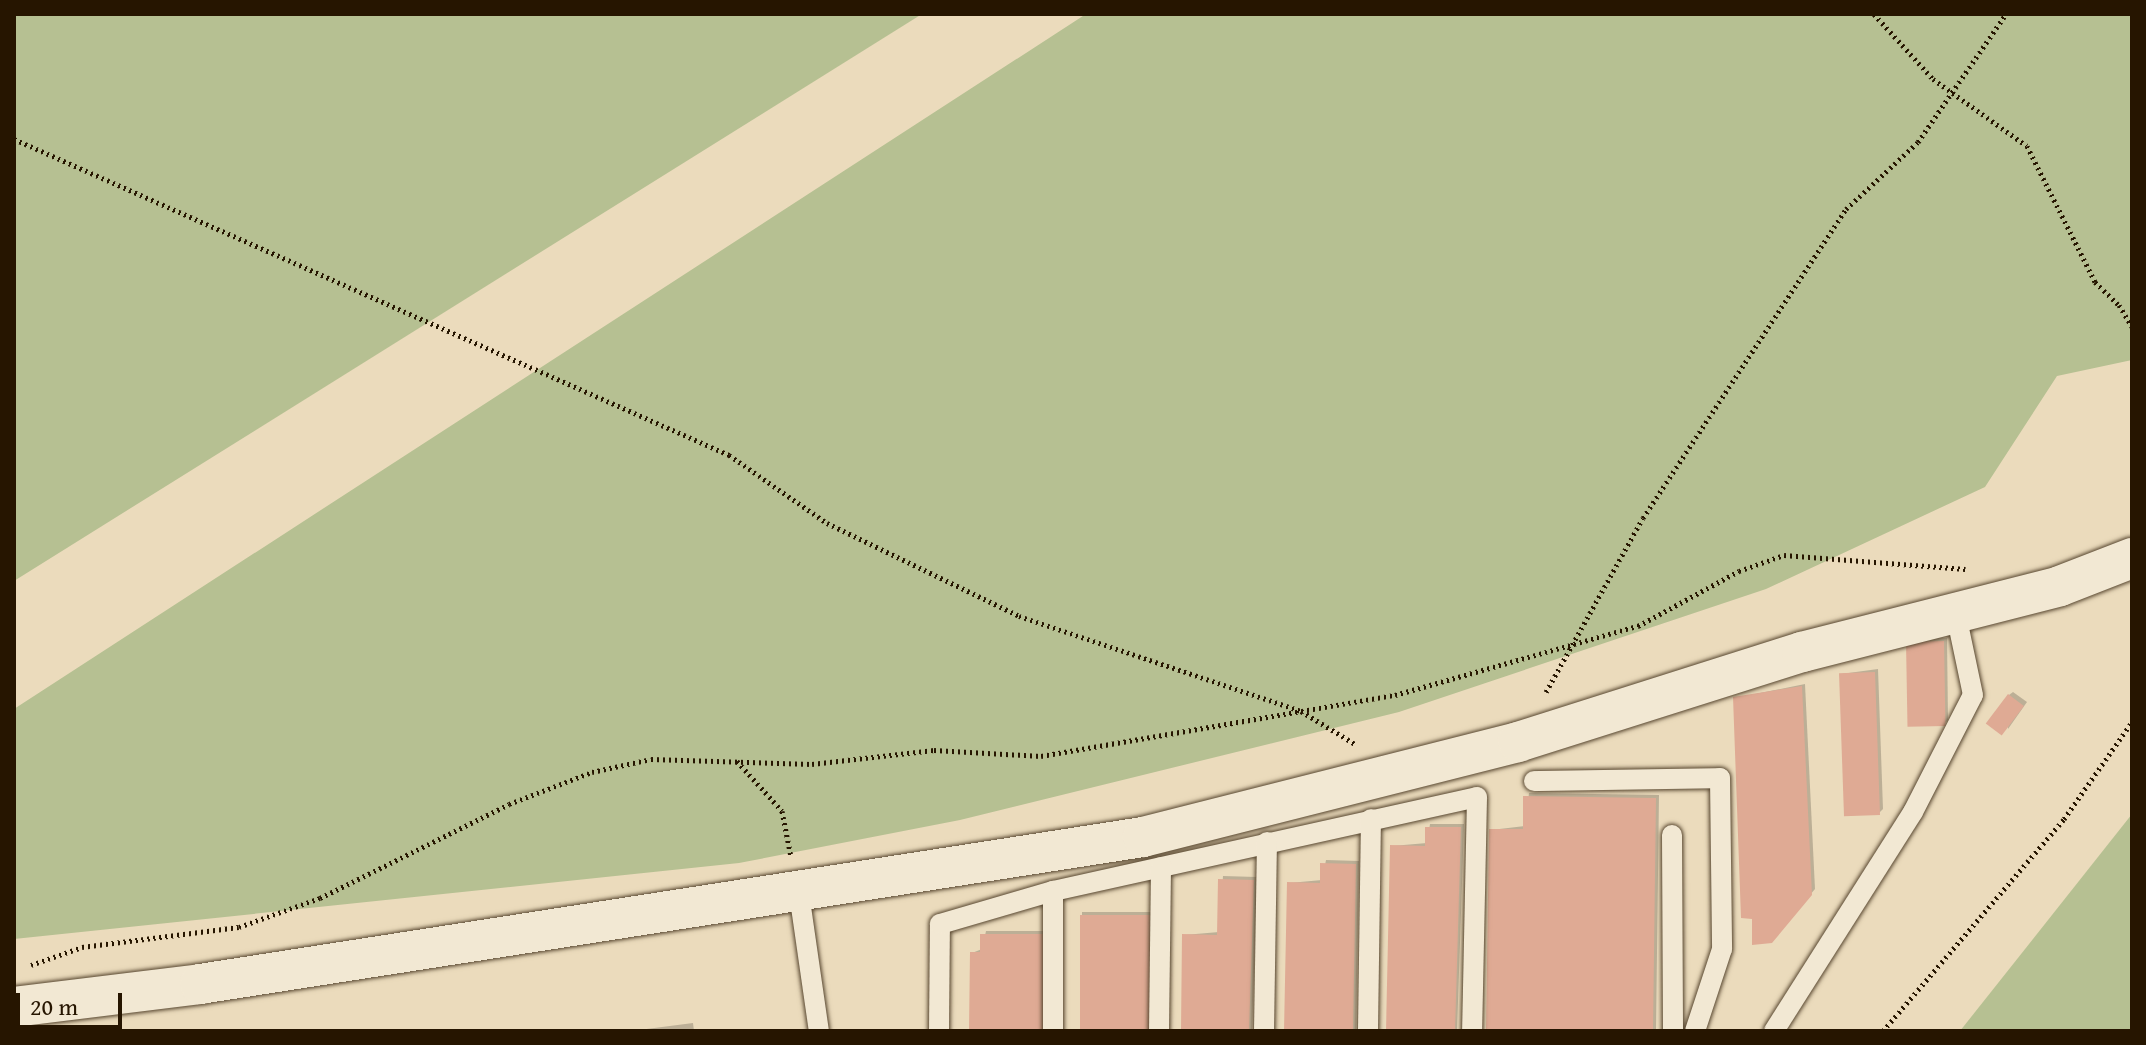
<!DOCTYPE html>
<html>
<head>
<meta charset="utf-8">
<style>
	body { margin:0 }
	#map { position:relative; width:2146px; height:1045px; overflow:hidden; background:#ebdbbc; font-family:"Gentium Book Plus",serif }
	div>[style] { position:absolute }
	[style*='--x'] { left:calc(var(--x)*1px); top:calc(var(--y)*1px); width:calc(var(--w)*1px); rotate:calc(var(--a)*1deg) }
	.green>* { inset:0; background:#b6c092 }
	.shadow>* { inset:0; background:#0003; transform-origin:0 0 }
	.building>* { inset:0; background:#dfaa94; transform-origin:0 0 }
	.path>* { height:5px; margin-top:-2.5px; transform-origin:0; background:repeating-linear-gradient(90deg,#261500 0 2px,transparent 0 6px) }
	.roads { filter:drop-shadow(0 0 2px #57462f) drop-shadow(0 0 2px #57462f) }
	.lane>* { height:20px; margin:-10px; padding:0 10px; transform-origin:10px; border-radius:10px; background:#f2e8d3 }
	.street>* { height:40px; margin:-20px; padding:0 20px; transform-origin:20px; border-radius:20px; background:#f2e8d3 }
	span { translate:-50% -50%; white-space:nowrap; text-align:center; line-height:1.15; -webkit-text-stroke:7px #f2e8d3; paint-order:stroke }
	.frame { position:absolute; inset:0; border:16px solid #261500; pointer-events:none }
	.scale { position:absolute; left:16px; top:993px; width:106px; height:36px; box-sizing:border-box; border:4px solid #261500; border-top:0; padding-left:10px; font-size:24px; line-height:28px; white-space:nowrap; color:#261500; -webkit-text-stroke:6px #f2e8d3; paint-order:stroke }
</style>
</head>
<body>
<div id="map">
	<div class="green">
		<div style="clip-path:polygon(14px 14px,922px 14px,14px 581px)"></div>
		<div style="clip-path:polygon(1086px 14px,2132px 14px,2132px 360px,2057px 376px,1985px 487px,1766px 589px,1399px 712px,960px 820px,739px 863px,14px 939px,14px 709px)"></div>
		<div style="clip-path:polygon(2132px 814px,2132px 1031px,1960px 1031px)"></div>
	</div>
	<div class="shadow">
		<div style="clip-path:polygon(1947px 638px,1948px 720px,1944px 724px,1912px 639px)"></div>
		<div style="clip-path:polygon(1878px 669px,1883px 809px,1879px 813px,1841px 674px)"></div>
		<div style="clip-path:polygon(1805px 684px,1815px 889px,1775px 936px,1754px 917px,1735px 698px)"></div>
		<div style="clip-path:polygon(2013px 692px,2027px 702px,2008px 729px,2009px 695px)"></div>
		<div style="clip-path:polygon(1529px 793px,1659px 795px,1656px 1031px,1488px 1031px,1491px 830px,1525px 826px)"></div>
		<div style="clip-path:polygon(1430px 824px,1464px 824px,1457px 1031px,1388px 1031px,1392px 846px,1427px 843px)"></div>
		<div style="clip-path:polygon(1326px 860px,1359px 861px,1356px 1031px,1286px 1031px,1289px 883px,1322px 880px)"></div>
		<div style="clip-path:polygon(1223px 876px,1257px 877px,1252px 1031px,1183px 1031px,1184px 935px,1219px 932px)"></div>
		<div style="left:1153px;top:912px;width:119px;height:71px;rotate:90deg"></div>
		<div style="clip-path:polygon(986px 931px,1047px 931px,971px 1031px,972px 953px,982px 949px)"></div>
		<div style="clip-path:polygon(693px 1023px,694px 1031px,631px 1031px)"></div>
	</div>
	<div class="building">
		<div style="left:1944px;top:641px;width:85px;height:38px;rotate:89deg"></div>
		<div style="left:1875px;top:672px;width:143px;height:36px;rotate:88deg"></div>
		<div style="clip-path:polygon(1802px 686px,1812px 895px,1772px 943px,1752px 945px,1752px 919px,1741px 918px,1733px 697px)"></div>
		<div style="left:2008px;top:694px;width:20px;height:37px;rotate:37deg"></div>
		<div style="clip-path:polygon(1523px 796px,1656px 798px,1653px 1031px,1486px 1031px,1489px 829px,1523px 829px)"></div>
		<div style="clip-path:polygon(1425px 827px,1461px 827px,1455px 1031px,1386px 1031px,1390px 845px,1425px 846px)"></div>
		<div style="clip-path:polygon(1320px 863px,1356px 864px,1353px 1031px,1284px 1031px,1287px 882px,1320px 883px)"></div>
		<div style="clip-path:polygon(1218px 879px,1254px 880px,1249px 1031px,1181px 1031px,1182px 934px,1217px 935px)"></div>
		<div style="left:1150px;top:915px;width:116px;height:70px;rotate:90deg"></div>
		<div style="clip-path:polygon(980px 934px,1044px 934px,1043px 1031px,969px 1031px,970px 952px,980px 952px)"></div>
	</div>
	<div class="path">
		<div style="--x:1874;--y:14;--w:88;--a:47.8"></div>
		<div style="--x:1933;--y:79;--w:115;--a:35.5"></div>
		<div style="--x:2027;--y:146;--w:152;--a:63.4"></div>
		<div style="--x:2095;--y:282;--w:33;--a:44"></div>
		<div style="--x:2119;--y:305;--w:26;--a:59"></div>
		<div style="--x:14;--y:139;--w:782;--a:23.84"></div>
		<div style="--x:729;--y:455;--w:119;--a:34.8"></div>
		<div style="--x:827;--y:523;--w:213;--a:25.8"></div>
		<div style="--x:1019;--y:616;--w:298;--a:18.6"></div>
		<div style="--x:1301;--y:711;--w:63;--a:31.4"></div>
		<div style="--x:1546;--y:692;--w:199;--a:-60.9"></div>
		<div style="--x:1643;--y:518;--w:370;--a:-56.7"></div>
		<div style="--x:1846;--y:209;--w:98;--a:-42.9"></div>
		<div style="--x:1918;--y:142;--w:155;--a:-55.5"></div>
		<div style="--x:737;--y:761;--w:67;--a:48"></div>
		<div style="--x:782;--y:811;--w:47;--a:78.9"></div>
		<div style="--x:31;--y:965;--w:54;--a:-19.4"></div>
		<div style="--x:82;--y:947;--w:158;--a:-7.3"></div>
		<div style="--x:239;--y:927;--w:86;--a:-19.7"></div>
		<div style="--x:320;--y:898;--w:211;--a:-26.4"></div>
		<div style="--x:509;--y:804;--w:89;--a:-21.1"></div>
		<div style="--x:592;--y:772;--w:60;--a:-12.4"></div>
		<div style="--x:651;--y:759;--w:161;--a:1.8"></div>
		<div style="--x:812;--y:764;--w:123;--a:-6.5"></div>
		<div style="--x:934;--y:750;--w:107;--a:3.2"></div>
		<div style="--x:1041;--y:756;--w:359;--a:-9.8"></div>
		<div style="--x:1395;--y:695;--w:253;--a:-15.9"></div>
		<div style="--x:1638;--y:626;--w:115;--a:-28.6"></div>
		<div style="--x:1739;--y:571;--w:48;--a:-19.6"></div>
		<div style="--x:1784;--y:555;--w:182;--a:4.4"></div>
		<div style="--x:1883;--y:1031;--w:279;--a:-49.5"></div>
		<div style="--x:2064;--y:819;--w:118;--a:-55"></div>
	</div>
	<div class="roads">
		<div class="lane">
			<div style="--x:1534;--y:781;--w:186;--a:-0.9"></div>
			<div style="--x:1720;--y:778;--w:171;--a:89.3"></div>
			<div style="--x:1722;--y:949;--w:86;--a:108.2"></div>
			<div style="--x:1672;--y:835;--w:196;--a:89.7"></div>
			<div style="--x:799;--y:893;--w:139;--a:81.8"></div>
			<div style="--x:939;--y:1031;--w:107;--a:-89.5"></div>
			<div style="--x:940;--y:924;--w:118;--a:-16.3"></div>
			<div style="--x:1053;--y:891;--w:434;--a:-12.5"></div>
			<div style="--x:1477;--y:797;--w:234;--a:91.2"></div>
			<div style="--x:1053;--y:1031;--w:140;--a:-90"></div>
			<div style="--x:1159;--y:1031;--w:164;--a:-89.3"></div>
			<div style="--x:1264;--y:1031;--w:189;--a:-89.1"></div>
			<div style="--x:1368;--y:1031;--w:212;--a:-89.2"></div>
			<div style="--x:1774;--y:1031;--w:259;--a:-57.6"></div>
			<div style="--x:1913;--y:812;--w:131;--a:-62.9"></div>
			<div style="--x:1973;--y:695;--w:83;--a:-101.9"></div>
		</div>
		<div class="street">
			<div style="--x:14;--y:1007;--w:187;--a:-7"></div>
			<div style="--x:200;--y:984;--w:954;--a:-8.86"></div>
			<div style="--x:1143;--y:837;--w:387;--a:-14.2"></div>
			<div style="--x:1518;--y:742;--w:298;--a:-17.6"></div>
			<div style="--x:1802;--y:652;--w:266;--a:-14.3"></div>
			<div style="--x:2060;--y:586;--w:77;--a:-21.3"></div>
		</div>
	</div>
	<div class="frame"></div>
	<div class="scale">20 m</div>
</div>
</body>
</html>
